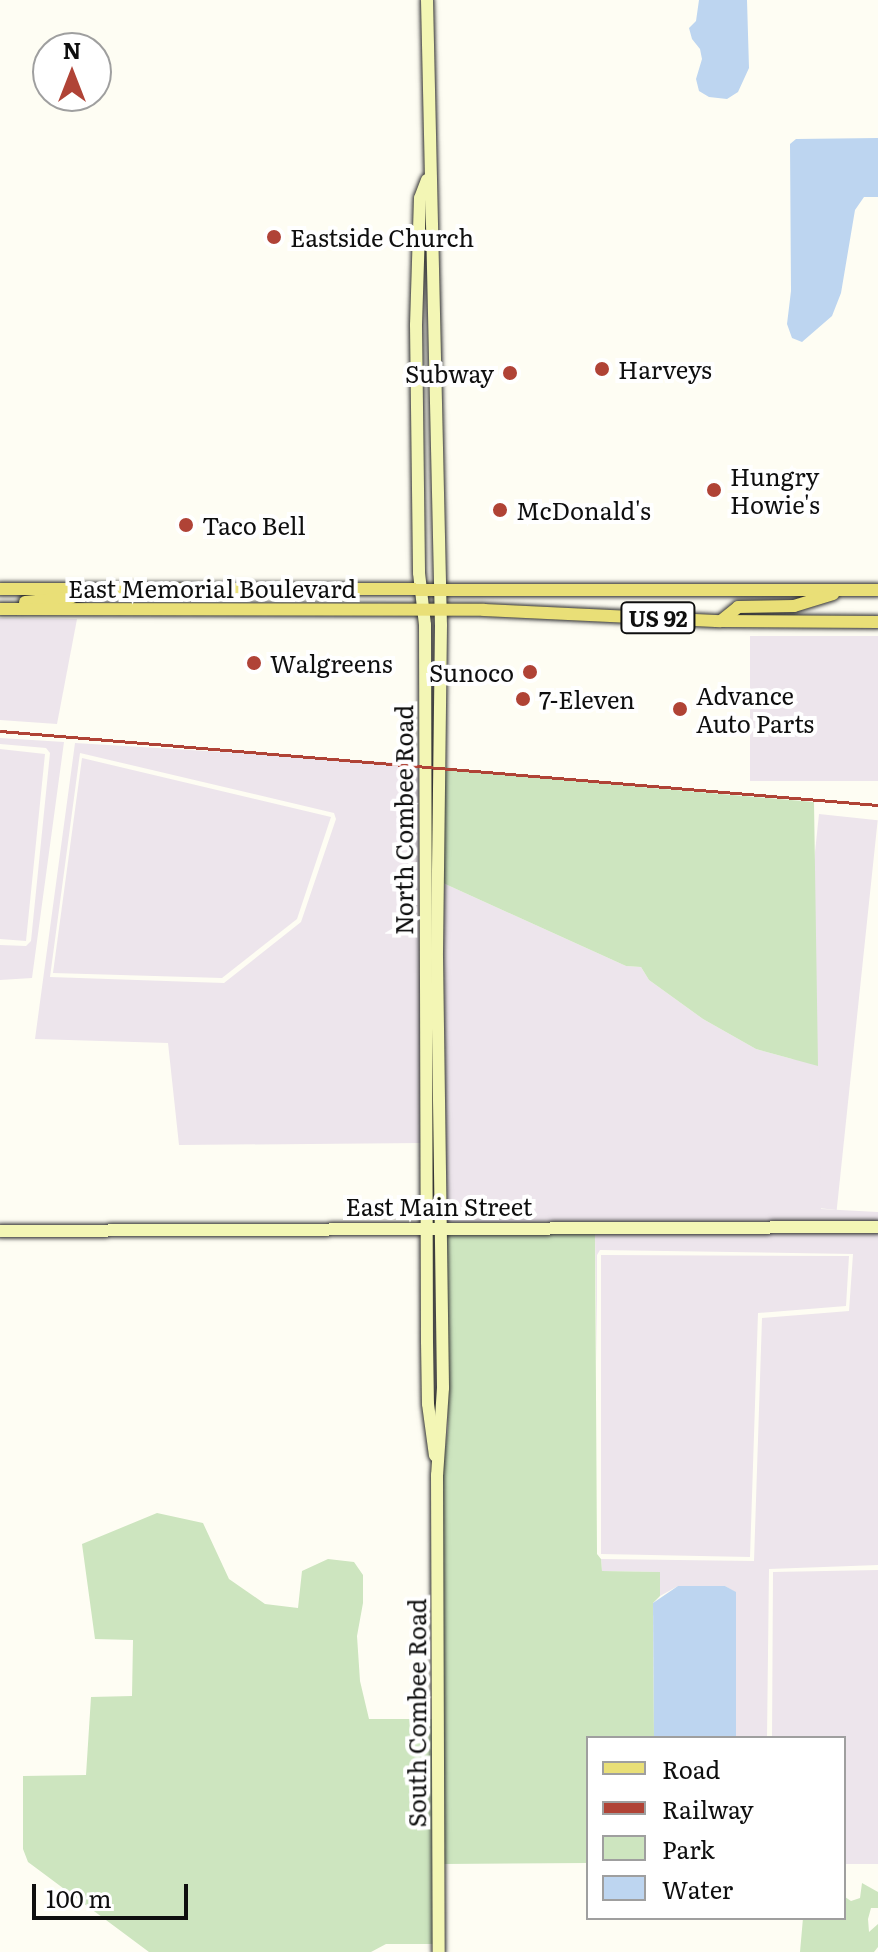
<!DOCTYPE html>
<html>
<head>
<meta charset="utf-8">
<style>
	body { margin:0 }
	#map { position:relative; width:878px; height:1952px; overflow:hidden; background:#fefdf3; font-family:Literata,serif }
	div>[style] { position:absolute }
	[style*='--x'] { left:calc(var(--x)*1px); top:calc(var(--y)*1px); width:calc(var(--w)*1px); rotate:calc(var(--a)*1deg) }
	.industrial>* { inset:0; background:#ede5ec; transform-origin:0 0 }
	.green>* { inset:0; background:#cde5bf }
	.water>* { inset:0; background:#bdd5f0 }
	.roads { filter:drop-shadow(0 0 2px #313131) drop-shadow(0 0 2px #313131) }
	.secondary>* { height:12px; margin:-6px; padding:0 6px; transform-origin:6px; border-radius:6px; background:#f3f6b5 }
	.primary>* { height:12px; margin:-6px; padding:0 6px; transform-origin:6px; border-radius:6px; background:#e9df77 }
	.rail>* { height:3px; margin:-1.5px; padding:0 1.5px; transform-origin:1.5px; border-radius:1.5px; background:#b04336 }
	.dots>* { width:22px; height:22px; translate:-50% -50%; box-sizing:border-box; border:4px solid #fff; border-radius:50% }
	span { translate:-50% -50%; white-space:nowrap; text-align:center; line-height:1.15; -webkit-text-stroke:8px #fff; paint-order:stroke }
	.shield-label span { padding:2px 6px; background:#fff; border:2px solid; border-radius:6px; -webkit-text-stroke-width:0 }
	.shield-label { font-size:22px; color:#0f0f0f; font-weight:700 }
	.poi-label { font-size:24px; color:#0f0f0f }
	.left { translate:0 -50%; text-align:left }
	.right { translate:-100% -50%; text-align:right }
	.street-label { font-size:24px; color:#0f0f0f }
	.legend { position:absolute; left:586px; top:1736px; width:260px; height:184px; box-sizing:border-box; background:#fff; border:2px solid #9f9f9f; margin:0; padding:10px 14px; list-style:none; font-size:24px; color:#0f0f0f }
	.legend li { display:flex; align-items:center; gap:16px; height:40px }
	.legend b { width:40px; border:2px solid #9f9f9f }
	.north { position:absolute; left:32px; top:32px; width:80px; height:80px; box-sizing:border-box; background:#fff; border:2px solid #9f9f9f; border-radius:50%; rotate:0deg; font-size:22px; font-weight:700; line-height:32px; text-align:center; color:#0f0f0f }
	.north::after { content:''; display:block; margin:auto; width:28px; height:36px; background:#b04336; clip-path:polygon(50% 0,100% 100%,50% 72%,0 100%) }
	.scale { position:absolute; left:32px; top:1884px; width:156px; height:36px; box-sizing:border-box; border:4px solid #0f0f0f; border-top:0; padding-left:10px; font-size:24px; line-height:28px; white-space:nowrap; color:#0f0f0f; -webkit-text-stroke:6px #fff; paint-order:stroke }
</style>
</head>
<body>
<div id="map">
	<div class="industrial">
		<div style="clip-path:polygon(0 618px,77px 619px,57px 724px,0 720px)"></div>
		<div style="left:878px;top:636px;width:145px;height:128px;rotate:90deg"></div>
		<div style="clip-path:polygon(0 738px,64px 742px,32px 978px,0 980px,0 945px,26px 946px,31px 941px,50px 753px,46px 748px,0 744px)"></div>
		<div style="clip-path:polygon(evenodd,75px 743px,419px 764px,422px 1143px,179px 1145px,168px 1043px,35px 1039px,75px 743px,80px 753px,334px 813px,336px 819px,301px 922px,224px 983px,50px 977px,80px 753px)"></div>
		<div style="clip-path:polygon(0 749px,45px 754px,26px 941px,0 939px)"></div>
		<div style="clip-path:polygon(82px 758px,331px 817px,297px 919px,222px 978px,53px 973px)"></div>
		<div style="left:819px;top:814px;width:59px;height:392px;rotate:6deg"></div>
		<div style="clip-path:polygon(443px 883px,626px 966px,641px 967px,649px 980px,703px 1019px,756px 1049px,818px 1066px,821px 1209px,878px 1212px,878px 1221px,447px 1222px)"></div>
		<div style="clip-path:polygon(878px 1233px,878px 1565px,769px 1569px,767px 1738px,736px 1738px,735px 1592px,725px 1586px,678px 1586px,660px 1596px,660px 1572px,602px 1571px,601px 1559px,754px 1561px,762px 1318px,849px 1311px,853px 1254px,600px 1250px,597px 1255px,597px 1363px,595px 1234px)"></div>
		<div style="clip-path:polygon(601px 1255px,849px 1256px,846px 1306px,758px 1313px,750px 1557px,601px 1554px)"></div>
		<div style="clip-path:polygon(878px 1570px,878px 1864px,844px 1864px,844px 1738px,772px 1738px,773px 1572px)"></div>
	</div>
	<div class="green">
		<div style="clip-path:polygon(444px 767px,494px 774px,814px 802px,818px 1066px,756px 1049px,703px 1019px,649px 980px,641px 967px,626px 966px,443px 883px)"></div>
		<div style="clip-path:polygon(447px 1234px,595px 1234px,597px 1554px,601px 1559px,602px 1571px,660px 1572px,660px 1596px,653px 1603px,654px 1738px,588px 1738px,588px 1863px,444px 1864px,442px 1475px,448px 1428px)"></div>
		<div style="clip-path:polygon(157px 1513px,203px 1523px,229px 1579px,265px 1604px,298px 1608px,302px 1571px,328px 1559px,354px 1562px,363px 1575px,363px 1603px,357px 1636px,360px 1681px,369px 1719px,432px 1719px,433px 1944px,386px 1944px,371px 1952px,149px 1952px,28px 1862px,23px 1849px,23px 1776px,86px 1775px,91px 1697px,132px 1696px,133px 1640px,95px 1639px,82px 1544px)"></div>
		<div style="clip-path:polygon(844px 1882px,845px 1897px,851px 1901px,860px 1898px,862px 1883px,878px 1892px,878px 1908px,871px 1908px,868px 1919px,869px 1932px,878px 1924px,878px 1947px,874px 1952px,800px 1952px,803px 1918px,844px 1918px)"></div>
	</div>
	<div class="water">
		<div style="clip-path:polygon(699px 0,747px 0,749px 68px,738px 92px,727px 99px,709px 97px,699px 91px,696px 79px,702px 59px,700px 49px,692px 39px,689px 28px,696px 21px)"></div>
		<div style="clip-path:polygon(878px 138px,878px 197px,864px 197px,855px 210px,841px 293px,832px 316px,802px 342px,792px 338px,787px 324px,791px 291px,790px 144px,796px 139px)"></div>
		<div style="clip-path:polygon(678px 1586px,725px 1586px,736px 1592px,736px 1738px,654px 1738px,653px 1603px)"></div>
	</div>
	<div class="roads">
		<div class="secondary">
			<div style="--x:427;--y:0;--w:625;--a:88.72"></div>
			<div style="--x:441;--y:625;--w:332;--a:90.7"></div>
			<div style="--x:437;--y:957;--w:431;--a:89.2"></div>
			<div style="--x:443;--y:1388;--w:87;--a:93.9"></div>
			<div style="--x:437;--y:1475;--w:477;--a:89.8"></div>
			<div style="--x:427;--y:180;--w:19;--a:111"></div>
			<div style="--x:420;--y:198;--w:127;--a:91.8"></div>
			<div style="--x:416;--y:325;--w:248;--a:89.3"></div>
			<div style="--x:419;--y:573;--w:52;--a:83.4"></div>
			<div style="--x:425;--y:625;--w:717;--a:89.84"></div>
			<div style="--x:427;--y:1342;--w:62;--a:89.1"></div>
			<div style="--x:428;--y:1404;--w:52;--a:82.3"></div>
			<div style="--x:0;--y:1231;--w:878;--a:-0.26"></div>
		</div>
		<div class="primary">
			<div style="--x:0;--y:589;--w:878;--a:0.07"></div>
			<div style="--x:25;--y:602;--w:45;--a:-5.1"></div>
			<div style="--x:70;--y:598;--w:19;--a:-21"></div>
			<div style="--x:0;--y:609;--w:484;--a:0.1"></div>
			<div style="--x:484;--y:610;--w:237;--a:2.7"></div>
			<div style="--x:721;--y:621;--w:157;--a:0.4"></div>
			<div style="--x:721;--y:621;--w:22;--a:-39"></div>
			<div style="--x:738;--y:607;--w:56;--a:-1"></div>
			<div style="--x:794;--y:606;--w:41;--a:-17.1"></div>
		</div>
	</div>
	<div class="rail">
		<div style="--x:0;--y:731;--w:881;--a:4.82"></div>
	</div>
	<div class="dots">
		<div style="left:274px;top:237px;background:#b04336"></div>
		<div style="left:602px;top:369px;background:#b04336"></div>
		<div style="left:510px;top:373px;background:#b04336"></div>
		<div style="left:714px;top:490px;background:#b04336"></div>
		<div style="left:500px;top:510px;background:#b04336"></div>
		<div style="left:186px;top:525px;background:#b04336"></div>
		<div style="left:254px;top:663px;background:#b04336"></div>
		<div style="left:530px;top:672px;background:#b04336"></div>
		<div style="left:523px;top:699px;background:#b04336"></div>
		<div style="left:680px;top:709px;background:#b04336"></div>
	</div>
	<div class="shield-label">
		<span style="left:658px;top:618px">US 92</span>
	</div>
	<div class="poi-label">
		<span class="left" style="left:290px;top:237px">Eastside Church</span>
		<span class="left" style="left:618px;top:369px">Harveys</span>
		<span class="right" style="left:494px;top:373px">Subway</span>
		<span class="left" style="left:730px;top:490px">Hungry<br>Howie's</span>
		<span class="left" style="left:516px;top:510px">McDonald's</span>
		<span class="left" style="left:202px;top:525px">Taco Bell</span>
		<span class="left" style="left:270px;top:663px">Walgreens</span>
		<span class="right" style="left:514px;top:672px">Sunoco</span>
		<span class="left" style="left:696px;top:709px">Advance<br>Auto Parts</span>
		<span class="left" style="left:539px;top:699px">7-Eleven</span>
	</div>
	<div class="street-label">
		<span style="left:212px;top:588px">East Memorial Boulevard</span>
		<span style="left:403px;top:820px;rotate:-90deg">North Combee Road</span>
		<span style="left:439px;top:1206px">East Main Street</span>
		<span style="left:416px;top:1713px;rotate:-90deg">South Combee Road</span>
	</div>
	<ul class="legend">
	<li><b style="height:10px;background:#e9df77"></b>Road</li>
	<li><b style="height:10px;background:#b04336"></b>Railway</li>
	<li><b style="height:22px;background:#cde5bf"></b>Park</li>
	<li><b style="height:22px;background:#bdd5f0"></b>Water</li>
	</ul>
	<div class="north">N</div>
	<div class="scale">100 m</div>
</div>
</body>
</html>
